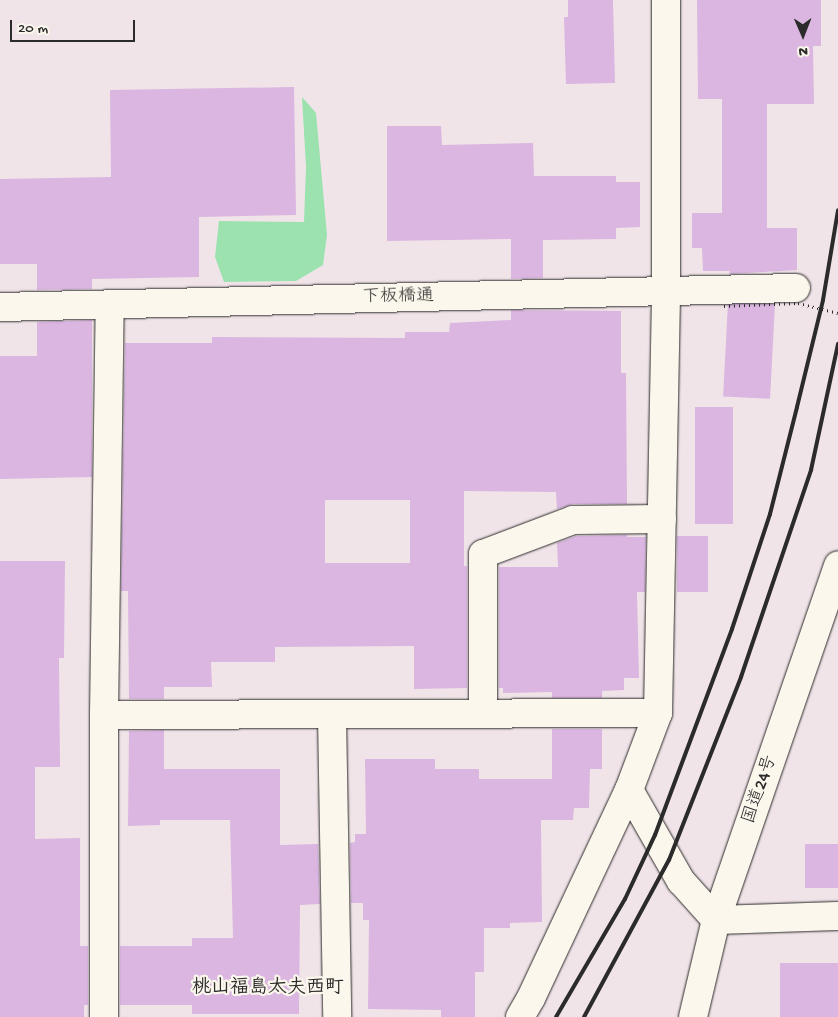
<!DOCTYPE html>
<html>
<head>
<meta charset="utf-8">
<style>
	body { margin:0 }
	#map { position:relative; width:838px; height:1017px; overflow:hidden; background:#f1e4e8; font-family:"Gochi Hand","Klee One",sans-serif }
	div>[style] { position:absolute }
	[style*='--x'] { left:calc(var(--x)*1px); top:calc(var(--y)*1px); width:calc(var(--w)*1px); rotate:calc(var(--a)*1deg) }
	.green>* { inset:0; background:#9be2af }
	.building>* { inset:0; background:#dab6e0; transform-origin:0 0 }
	.roads { filter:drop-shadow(0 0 1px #2b2b2b) drop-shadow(0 0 1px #2b2b2b) }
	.minor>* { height:28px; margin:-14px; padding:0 14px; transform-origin:14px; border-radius:14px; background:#fbf7ec }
	.highway>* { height:28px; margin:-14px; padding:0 14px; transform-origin:14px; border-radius:14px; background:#fbf7ec }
	.rail>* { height:4px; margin:-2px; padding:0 2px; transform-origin:2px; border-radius:2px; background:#2b2b2b }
	.path-bridge>* { height:3px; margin-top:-1.5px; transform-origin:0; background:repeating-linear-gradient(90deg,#2b2b2b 0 1px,transparent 0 5px) }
	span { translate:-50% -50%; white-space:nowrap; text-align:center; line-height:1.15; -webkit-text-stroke:4.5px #fbf7ec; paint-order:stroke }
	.street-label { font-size:18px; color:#2b2b2b }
	.neighbourhood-label { font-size:19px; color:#2b2b2b; font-weight:700 }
	.north { position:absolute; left:778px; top:10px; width:50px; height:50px; -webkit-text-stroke:4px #fbf7ec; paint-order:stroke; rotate:179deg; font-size:14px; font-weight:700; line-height:20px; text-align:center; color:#2b2b2b }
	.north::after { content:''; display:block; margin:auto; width:18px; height:22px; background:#2b2b2b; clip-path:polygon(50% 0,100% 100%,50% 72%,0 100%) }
	.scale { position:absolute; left:10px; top:20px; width:125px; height:22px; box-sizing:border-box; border:2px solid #2b2b2b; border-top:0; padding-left:6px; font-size:15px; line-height:18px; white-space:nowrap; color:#2b2b2b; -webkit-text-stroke:4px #fbf7ec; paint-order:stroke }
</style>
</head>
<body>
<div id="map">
	<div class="green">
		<div style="clip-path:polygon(302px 97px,316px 113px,327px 235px,323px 265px,296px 281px,224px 282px,215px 257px,219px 221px,304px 222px,306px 167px)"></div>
	</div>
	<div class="building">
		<div style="clip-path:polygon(568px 0,613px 0,615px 83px,566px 84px,564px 17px,568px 17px)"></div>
		<div style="clip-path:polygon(697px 0,821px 0,821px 46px,813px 46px,814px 104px,767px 104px,767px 228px,797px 228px,797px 270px,729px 274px,730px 271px,703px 271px,702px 248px,692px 248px,692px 213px,722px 213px,722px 99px,698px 99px)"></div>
		<div style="clip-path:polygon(294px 87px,296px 215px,199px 217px,199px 277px,92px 279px,92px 289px,37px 290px,37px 264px,0 264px,0 179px,111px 177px,110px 90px)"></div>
		<div style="clip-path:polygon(387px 126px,441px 126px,442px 145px,533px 143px,534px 176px,616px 176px,616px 182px,640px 182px,640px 227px,616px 228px,616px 239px,543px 240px,543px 278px,511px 279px,511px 239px,387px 241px)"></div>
		<div style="left:775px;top:304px;width:95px;height:47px;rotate:93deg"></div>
		<div style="clip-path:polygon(evenodd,511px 310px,621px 311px,621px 373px,626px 373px,627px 504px,573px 504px,557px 509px,556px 492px,464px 491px,464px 566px,467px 566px,467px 688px,414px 689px,414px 646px,275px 647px,275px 662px,211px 662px,212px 687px,164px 687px,164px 699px,129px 699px,128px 591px,121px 591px,125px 343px,212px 343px,212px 337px,405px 338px,405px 332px,449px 332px,450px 323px,511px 320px,511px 310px,325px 500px,410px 500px,410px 563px,325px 563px,325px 500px)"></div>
		<div style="clip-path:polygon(92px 320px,92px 477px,0 479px,0 356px,37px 356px,37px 322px)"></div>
		<div style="left:695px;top:407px;width:38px;height:117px"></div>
		<div style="clip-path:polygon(627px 535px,627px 537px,646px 537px,645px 592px,637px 592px,639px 678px,624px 678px,624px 690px,602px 691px,602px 698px,552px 698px,552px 692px,503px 693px,503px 688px,499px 688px,499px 567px,558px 567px,557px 543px,576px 536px)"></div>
		<div style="left:677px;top:536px;width:31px;height:56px"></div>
		<div style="clip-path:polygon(0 561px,65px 561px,64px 658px,59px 658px,60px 767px,35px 767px,35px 839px,80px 838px,80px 946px,88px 946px,88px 1005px,84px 1005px,84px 1017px,0 1017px)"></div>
		<div style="clip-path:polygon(552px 729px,602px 729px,602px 769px,590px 769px,589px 808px,574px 808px,573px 820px,541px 820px,542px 922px,510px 923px,510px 928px,484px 928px,484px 972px,475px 972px,475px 1017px,441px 1017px,441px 1010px,368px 1009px,369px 920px,363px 920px,363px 903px,351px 903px,350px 843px,355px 842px,355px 834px,366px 834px,365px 759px,435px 759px,435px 769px,479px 769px,479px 779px,552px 779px)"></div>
		<div style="clip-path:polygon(164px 730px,164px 769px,280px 769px,280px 845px,318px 844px,320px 904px,300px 905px,299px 1014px,192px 1014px,192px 1005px,120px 1005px,120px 946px,192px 946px,192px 938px,233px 938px,230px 820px,160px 820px,160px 825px,128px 826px,129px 731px)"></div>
		<div style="left:805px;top:844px;width:33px;height:44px"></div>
		<div style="left:780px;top:963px;width:58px;height:54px"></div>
	</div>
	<div class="roads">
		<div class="minor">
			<div style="--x:0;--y:307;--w:796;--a:-1.37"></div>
			<div style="--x:483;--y:714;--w:160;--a:-90"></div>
			<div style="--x:483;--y:554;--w:96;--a:-20.7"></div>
			<div style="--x:573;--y:520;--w:89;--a:-0.6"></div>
			<div style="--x:104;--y:715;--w:554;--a:-0.21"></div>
			<div style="--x:332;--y:716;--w:301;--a:89"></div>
			<div style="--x:629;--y:790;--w:105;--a:60.3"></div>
			<div style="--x:681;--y:881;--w:52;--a:48.1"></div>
			<div style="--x:716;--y:920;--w:122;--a:-1.9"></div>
			<div style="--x:104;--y:1017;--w:302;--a:-90"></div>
			<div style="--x:104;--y:715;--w:410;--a:-89.2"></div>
			<div style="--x:520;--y:1017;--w:22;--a:-60"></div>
			<div style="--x:531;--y:998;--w:230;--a:-64.8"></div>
			<div style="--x:629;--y:790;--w:82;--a:-69.4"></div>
			<div style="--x:658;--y:713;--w:420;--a:-88.9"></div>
			<div style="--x:666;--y:293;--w:293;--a:-90"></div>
		</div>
		<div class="highway">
			<div style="--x:693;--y:1017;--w:100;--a:-76.7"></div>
			<div style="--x:716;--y:920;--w:375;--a:-71"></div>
		</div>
	</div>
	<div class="rail">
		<div style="--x:556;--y:1017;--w:137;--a:-59.7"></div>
		<div style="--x:625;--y:899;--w:71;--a:-64.9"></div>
		<div style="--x:655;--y:835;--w:220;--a:-69.5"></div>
		<div style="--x:732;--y:629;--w:121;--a:-71.7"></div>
		<div style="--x:770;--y:514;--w:110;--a:-75.8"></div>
		<div style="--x:797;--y:407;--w:110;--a:-76.3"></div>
		<div style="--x:823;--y:300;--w:91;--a:-80.5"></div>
		<div style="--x:584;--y:1017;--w:179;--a:-61.6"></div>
		<div style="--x:669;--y:860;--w:197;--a:-68.5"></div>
		<div style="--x:741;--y:677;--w:219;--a:-71.3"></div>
		<div style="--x:811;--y:470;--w:129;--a:-77.9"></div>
	</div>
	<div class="path-bridge">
		<div style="--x:724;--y:306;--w:74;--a:-2.3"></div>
		<div style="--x:798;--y:303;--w:41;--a:14"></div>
	</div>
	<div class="street-label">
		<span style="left:398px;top:298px;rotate:-1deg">下板橋通</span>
		<span style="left:761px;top:790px;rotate:-71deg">国道24号</span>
	</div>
	<div class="neighbourhood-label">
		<span style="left:268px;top:989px">桃山福島太夫西町</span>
	</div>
	<div class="north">N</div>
	<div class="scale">20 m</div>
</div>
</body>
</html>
